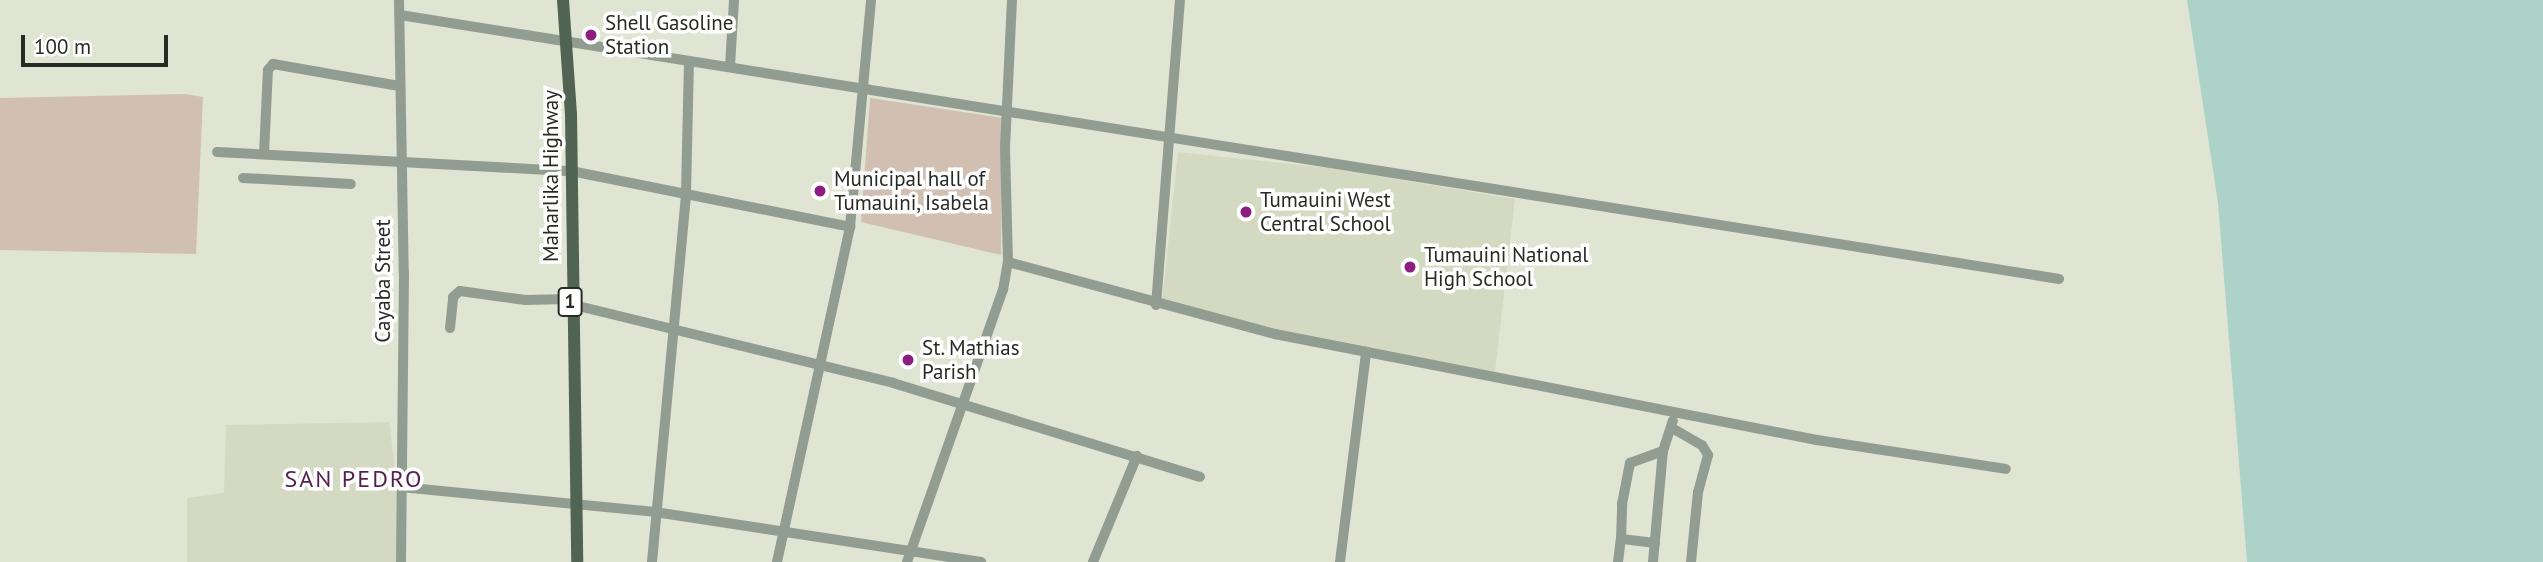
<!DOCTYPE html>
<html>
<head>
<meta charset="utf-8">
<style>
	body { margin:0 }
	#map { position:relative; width:2543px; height:562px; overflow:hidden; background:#e0e4d2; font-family:"PT Sans",sans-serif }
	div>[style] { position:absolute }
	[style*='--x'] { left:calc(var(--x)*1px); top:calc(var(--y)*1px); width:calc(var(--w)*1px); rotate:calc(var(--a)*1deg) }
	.built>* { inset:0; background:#d4dac1 }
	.green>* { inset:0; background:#d1bfb1 }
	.water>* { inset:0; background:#add3c8 }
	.minor>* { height:10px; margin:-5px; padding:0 5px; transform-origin:5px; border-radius:5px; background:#929d92 }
	.major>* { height:12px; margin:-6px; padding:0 6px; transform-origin:6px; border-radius:6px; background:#516352 }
	.dots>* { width:19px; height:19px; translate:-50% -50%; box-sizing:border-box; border:4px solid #fff; border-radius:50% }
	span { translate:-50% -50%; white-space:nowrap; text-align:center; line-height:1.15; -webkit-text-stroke:7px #fff; paint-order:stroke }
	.shield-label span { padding:2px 5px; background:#fff; border:2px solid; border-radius:5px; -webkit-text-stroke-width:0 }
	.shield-label { font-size:19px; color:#292a23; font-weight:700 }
	.poi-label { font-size:21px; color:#292a23 }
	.left { translate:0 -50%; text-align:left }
	.street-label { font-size:21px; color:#292a23 }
	.quarter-label { font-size:24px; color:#551f4c; letter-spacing:2px }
	.scale { position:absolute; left:21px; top:35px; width:147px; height:32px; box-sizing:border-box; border:4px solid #292a23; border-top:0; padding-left:9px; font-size:21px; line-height:24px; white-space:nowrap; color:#292a23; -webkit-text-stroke:5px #fff; paint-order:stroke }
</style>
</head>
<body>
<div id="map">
	<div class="built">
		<div style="clip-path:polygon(1178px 152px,1329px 168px,1515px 199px,1495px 372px,1301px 336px,1162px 302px)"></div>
		<div style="clip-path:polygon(389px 422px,399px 499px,399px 562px,187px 562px,187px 498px,224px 493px,226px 425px)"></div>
	</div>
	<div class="green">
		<div style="clip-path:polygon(185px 94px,203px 97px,196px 254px,0 250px,0 98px)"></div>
		<div style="clip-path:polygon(870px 98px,1003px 118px,1001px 255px,861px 222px)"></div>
	</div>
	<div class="water">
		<div style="clip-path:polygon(2187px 0,2543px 0,2543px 562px,2247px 562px,2218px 203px)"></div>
	</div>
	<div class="minor">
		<div style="--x:399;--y:0;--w:273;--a:89"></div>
		<div style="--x:404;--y:273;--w:289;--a:90.6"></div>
		<div style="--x:400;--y:15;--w:1680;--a:9.04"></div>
		<div style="--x:730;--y:66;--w:66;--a:-86.5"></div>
		<div style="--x:217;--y:152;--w:355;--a:3.1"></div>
		<div style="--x:571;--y:171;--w:285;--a:11.3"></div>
		<div style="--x:264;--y:154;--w:84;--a:-87.3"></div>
		<div style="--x:268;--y:70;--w:8;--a:-50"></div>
		<div style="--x:273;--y:64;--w:128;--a:9.9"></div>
		<div style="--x:243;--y:178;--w:108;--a:3.2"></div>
		<div style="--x:1008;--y:262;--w:277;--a:15.1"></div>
		<div style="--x:1275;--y:334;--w:552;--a:11.07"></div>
		<div style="--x:1817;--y:440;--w:191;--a:8.7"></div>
		<div style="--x:570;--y:304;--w:333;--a:13.7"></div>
		<div style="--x:893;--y:383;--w:321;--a:17"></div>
		<div style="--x:1156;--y:305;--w:306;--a:-85.5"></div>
		<div style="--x:450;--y:328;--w:31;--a:-84"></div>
		<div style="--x:453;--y:297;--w:9;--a:-41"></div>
		<div style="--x:460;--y:291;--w:66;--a:7.9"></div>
		<div style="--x:525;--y:300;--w:45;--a:-1.3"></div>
		<div style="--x:1672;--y:428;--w:34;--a:30"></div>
		<div style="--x:1702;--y:445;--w:12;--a:59"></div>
		<div style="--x:1708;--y:455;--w:38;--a:105"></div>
		<div style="--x:1698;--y:492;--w:70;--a:95.7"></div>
		<div style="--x:401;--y:487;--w:255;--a:5.6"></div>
		<div style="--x:655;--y:512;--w:330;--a:8.7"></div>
		<div style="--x:1655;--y:543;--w:34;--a:-173"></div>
		<div style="--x:1621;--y:539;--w:35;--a:-88"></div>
		<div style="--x:1622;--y:504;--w:42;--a:-79"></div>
		<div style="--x:1630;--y:463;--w:35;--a:-20"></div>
		<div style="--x:652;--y:562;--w:371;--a:-84.7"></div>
		<div style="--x:686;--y:193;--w:132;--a:-88.7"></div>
		<div style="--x:777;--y:562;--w:343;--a:-77.7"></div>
		<div style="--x:850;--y:227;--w:228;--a:-84.7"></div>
		<div style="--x:907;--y:562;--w:288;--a:-70.6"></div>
		<div style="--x:1003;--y:290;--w:28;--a:-80"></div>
		<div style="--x:1008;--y:262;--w:114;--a:-91.5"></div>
		<div style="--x:1005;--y:148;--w:148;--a:-87.3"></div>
		<div style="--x:1093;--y:562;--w:115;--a:-67.5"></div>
		<div style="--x:1340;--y:562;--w:212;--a:-82.9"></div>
		<div style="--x:1618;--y:562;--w:23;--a:-83"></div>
		<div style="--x:1653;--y:562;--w:111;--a:-84.9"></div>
		<div style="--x:1663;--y:451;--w:32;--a:-72"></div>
	</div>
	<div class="major">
		<div style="--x:563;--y:0;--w:114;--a:86"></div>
		<div style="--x:571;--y:114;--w:448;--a:89.2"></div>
	</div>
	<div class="dots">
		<div style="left:591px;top:35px;background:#8d1d7f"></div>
		<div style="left:820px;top:191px;background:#8d1d7f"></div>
		<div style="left:1246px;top:212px;background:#8d1d7f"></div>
		<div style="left:1410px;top:267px;background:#8d1d7f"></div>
		<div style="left:908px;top:360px;background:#8d1d7f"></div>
	</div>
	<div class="shield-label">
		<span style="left:570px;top:302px">1</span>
	</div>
	<div class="poi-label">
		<span class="left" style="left:605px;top:35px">Shell Gasoline<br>Station</span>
		<span class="left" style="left:834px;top:191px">Municipal hall of<br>Tumauini, Isabela</span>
		<span class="left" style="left:1260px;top:212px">Tumauini West<br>Central School</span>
		<span class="left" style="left:1424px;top:267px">Tumauini National<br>High School</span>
		<span class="left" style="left:922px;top:360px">St. Mathias<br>Parish</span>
	</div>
	<div class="street-label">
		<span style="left:551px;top:176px;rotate:-90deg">Maharlika Highway</span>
		<span style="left:383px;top:281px;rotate:-90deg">Cayaba Street</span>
	</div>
	<div class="quarter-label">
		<span style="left:354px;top:479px">SAN PEDRO</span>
	</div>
	<div class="scale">100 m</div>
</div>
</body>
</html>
